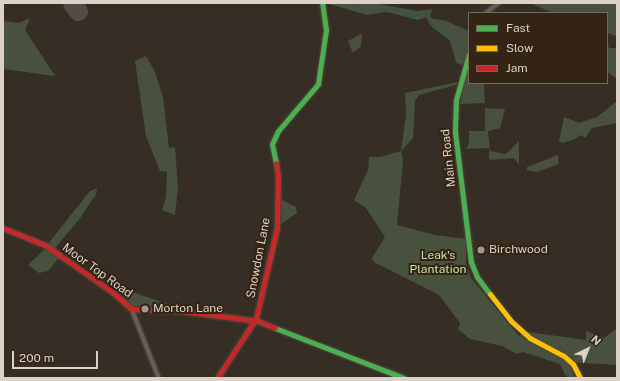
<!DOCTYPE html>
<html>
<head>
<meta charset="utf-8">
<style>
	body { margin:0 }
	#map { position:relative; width:620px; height:381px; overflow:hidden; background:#362e25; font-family:"Public Sans",sans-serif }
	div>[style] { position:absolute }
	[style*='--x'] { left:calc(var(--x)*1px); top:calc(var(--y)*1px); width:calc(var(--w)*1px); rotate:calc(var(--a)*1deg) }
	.green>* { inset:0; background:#47513d }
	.stream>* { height:1px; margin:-0.5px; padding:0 0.5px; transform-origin:0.5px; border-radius:0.5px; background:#2d575d }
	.runway>* { height:19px; margin:-9.5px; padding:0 9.5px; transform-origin:9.5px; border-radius:9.5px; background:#544b45 }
	.roads { filter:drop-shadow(0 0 1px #524b44) drop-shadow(0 0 1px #524b44) }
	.street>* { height:3.5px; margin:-1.75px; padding:0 1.75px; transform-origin:1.75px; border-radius:1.75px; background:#685c5a }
	.fast>* { height:5px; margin:-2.5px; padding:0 2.5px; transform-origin:2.5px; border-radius:2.5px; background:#4caf50 }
	.slow>* { height:5px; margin:-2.5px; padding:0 2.5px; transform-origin:2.5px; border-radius:2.5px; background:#ffc107 }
	.jam>* { height:5px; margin:-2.5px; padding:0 2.5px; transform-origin:2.5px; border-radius:2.5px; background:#c62828 }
	.dots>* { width:11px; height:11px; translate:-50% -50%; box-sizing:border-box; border:2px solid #332413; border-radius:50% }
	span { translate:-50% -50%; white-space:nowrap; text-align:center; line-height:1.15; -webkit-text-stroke:4px #332413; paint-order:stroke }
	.street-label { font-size:12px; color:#dbd1c6 }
	.poi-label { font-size:12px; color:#dbd1c6 }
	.left { translate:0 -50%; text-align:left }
	.park-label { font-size:12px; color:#c2e1a9 }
	.frame { position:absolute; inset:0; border:4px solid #dbd1c6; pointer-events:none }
	.legend { position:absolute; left:468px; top:12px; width:140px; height:72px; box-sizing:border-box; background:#332413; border:1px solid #76695b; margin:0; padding:5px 7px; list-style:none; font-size:12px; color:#dbd1c6 }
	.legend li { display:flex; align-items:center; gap:8px; height:20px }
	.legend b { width:20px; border:1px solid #76695b }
	.north { position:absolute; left:568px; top:329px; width:40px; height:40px; -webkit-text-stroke:3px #332413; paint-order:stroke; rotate:43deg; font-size:11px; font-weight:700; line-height:16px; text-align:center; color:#dbd1c6 }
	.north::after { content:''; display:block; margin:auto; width:14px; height:18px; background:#dbd1c6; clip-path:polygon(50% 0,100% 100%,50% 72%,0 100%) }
	.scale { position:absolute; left:12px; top:351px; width:86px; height:18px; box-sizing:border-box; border:2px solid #dbd1c6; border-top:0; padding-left:5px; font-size:12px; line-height:14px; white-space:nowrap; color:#dbd1c6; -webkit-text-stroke:3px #332413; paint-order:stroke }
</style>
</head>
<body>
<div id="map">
	<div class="green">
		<div style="clip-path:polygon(326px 3px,373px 3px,417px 11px,433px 9px,430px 16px,433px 19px,444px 20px,469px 31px,469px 49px,463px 65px,456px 63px,450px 41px,431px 26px,426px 17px,418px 20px,387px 12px,367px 15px)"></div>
		<div style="clip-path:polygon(530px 3px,617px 3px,617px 36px,607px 33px,607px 13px,553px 13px)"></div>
		<div style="clip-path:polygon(30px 18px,25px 30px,55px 76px,3px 69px,3px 21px,19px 23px)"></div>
		<div style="clip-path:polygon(362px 33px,361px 46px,353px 53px,348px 41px)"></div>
		<div style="clip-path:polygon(607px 42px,609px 48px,617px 48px,617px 79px,607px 72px)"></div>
		<div style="clip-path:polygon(146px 56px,155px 72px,163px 97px,169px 148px,175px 147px,178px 188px,175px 215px,162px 210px,166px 197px,167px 172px,160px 171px,146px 136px,135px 61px)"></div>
		<div style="clip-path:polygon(466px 71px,469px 72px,469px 83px,484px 83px,485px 103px,460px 104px)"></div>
		<div style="clip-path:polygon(458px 82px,456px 85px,419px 95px,415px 101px,413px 138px,401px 151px,403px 161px,397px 225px,435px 235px,466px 239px,466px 264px,471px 278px,519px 336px,528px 332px,586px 340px,586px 331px,604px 338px,617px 328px,617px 365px,569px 362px,575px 378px,570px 378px,565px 375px,560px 364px,523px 352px,517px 354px,502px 346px,470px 339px,458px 329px,460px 323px,439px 295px,374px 262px,372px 258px,385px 237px,366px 208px,354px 200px,368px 170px,369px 157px,380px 157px,401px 151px,406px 115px,405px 93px)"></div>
		<div style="clip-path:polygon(617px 101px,617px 123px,592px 128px,585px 138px,581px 135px,573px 140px,562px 143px,559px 141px,564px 117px,579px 123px,597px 117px)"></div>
		<div style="clip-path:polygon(485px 108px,505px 109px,500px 128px,488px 131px,490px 151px,506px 154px,519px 141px,519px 165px,514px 158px,489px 160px,489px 148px,466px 149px,469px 143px,469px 131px,485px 131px)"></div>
		<div style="clip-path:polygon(558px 155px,559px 164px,537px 172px,527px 170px,527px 167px)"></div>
		<div style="clip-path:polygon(97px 188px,96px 194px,81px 217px,55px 248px,75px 262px,61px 255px,48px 271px,39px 273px,28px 265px,49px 245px,47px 245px,90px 191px)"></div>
		<div style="clip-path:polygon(282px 200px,296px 207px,297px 213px,281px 224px)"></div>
		<div style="clip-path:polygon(120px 282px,126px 286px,123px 289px,177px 307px,133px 306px,115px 290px)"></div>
	</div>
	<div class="stream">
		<div style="--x:349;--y:3;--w:14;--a:25"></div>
		<div style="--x:362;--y:9;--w:25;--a:-2"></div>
		<div style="--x:387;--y:8;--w:13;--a:9"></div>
		<div style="--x:400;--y:10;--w:13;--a:29"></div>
		<div style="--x:411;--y:16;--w:18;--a:-6"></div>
		<div style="--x:429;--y:14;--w:11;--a:80"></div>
		<div style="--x:431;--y:25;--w:21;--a:23"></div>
		<div style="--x:450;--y:33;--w:27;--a:48"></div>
		<div style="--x:607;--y:66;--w:12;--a:31"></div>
	</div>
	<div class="runway">
		<div style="--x:72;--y:3;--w:10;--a:53"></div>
	</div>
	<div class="roads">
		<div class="street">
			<div style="--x:486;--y:13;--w:16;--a:-38"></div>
			<div style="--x:132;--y:309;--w:74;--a:68.6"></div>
		</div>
		<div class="fast">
			<div style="--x:469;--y:54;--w:48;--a:105.8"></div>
			<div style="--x:456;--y:100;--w:32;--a:92"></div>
			<div style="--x:455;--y:132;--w:131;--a:83"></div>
			<div style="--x:471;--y:262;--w:16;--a:68"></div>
			<div style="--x:477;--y:277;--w:21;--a:53"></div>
			<div style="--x:276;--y:163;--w:19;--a:-102"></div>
			<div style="--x:272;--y:144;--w:14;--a:-65"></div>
			<div style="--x:278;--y:131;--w:62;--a:-49.6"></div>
			<div style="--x:318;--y:84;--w:55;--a:-81.6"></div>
			<div style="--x:326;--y:30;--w:27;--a:-98"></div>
			<div style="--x:275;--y:328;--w:138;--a:21.2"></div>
		</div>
		<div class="slow">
			<div style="--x:490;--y:294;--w:34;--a:52"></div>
			<div style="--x:511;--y:321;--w:25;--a:42"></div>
			<div style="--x:530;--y:338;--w:38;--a:28"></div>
			<div style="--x:564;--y:356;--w:12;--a:42"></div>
			<div style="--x:573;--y:364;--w:16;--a:63"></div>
		</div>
		<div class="jam">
			<div style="--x:3;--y:228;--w:45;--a:22"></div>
			<div style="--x:45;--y:245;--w:80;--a:34.9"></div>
			<div style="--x:111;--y:291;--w:28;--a:41"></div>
			<div style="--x:132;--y:309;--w:50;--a:2.3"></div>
			<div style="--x:182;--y:311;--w:77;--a:7.5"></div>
			<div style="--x:258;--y:321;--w:18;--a:22"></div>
			<div style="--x:217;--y:378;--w:69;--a:-56.8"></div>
			<div style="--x:255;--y:320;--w:10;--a:-73"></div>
			<div style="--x:258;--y:310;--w:84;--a:-77"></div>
			<div style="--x:277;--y:228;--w:52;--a:-88.9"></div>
			<div style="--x:278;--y:176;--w:13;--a:-99"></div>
		</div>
	</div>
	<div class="dots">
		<div style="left:481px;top:250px;background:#a1988e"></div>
		<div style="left:145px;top:309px;background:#a1988e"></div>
	</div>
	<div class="street-label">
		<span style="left:449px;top:158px;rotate:-96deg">Main Road</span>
		<span style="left:259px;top:258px;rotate:-79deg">Snowdon Lane</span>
		<span style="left:97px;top:271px;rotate:36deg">Moor Top Road</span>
	</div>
	<div class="poi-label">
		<span class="left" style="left:489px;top:250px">Birchwood</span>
		<span class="left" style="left:153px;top:309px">Morton Lane</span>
	</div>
	<div class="park-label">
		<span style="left:438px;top:263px">Leak's<br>Plantation</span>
	</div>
	<div class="frame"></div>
	<ul class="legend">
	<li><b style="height:5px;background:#4caf50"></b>Fast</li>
	<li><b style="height:5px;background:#ffc107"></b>Slow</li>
	<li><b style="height:5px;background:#c62828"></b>Jam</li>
	</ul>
	<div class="north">N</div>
	<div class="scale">200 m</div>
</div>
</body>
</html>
